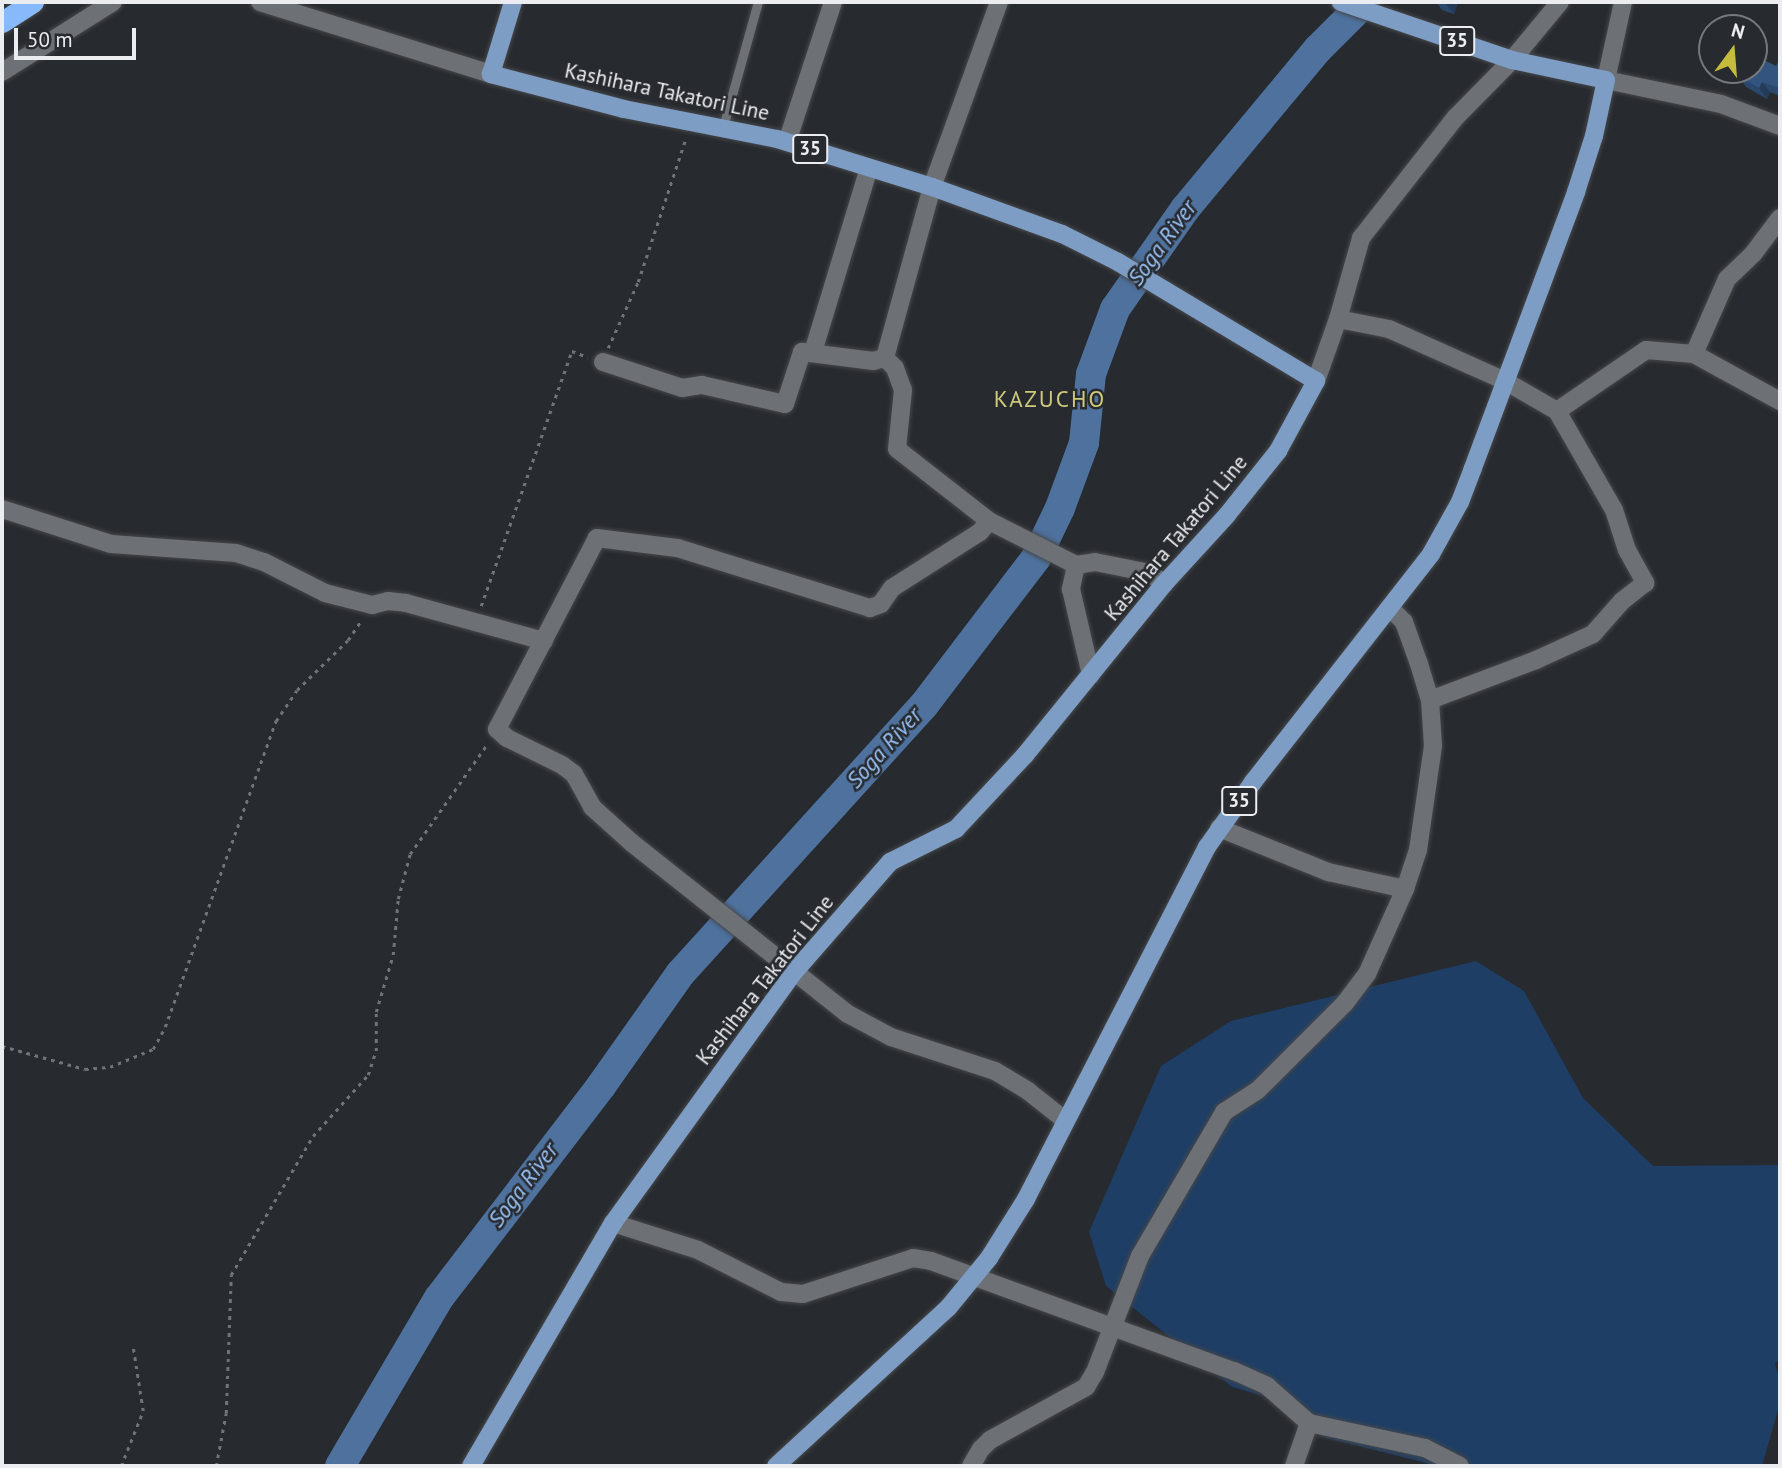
<!DOCTYPE html>
<html>
<head>
<meta charset="utf-8">
<style>
	body { margin:0 }
	#map { position:relative; width:1782px; height:1468px; overflow:hidden; background:#272a2e; font-family:"PT Sans",sans-serif }
	div>[style] { position:absolute }
	[style*='--x'] { left:calc(var(--x)*1px); top:calc(var(--y)*1px); width:calc(var(--w)*1px); rotate:calc(var(--a)*1deg) }
	.green>* { inset:0; background:#1e3e66 }
	.river>* { height:30px; margin:-15px; padding:0 15px; transform-origin:15px; border-radius:15px; background:#4e719e }
	.path>* { height:2.5px; margin-top:-1.25px; transform-origin:0; background:repeating-linear-gradient(90deg,#707377 0 3.5px,transparent 0 8.5px) }
	.roads { filter:drop-shadow(0 0 2px #45474a) drop-shadow(0 0 2px #45474a) }
	.lane>* { height:9px; margin:-4.5px; padding:0 4.5px; transform-origin:4.5px; border-radius:4.5px; background:#6d7175 }
	.street>* { height:18px; margin:-9px; padding:0 9px; transform-origin:9px; border-radius:9px; background:#6d7175 }
	.secondary>* { height:18px; margin:-9px; padding:0 9px; transform-origin:9px; border-radius:9px; background:#6d7175 }
	.primary>* { height:18px; margin:-9px; padding:0 9px; transform-origin:9px; border-radius:9px; background:#7d9dc5 }
	.highway>* { height:21px; margin:-10.5px; padding:0 10.5px; transform-origin:10.5px; border-radius:10.5px; background:#88bafb }
	.wall>* { inset:0; background:#2b486c }
	.shaded-wall>* { inset:0; background:#233b58 }
	.building>* { inset:0; background:#32547e }
	span { translate:-50% -50%; white-space:nowrap; text-align:center; line-height:1.15; -webkit-text-stroke:5px #272a2e; paint-order:stroke }
	.shield-label span { padding:2px 5px; background:#272a2e; border:2px solid; border-radius:5px; -webkit-text-stroke-width:0 }
	.shield-label { font-size:19px; color:#ebedf0; font-weight:700 }
	.street-label { font-size:21px; color:#ebedf0 }
	.water-label { font-size:23px; color:#99c3f9; font-style:italic }
	.neighbourhood-label { font-size:23px; color:#cec97b; letter-spacing:2px }
	.frame { position:absolute; inset:0; border:4px solid #ebedf0; pointer-events:none }
	.north { position:absolute; left:1698px; top:14px; width:70px; height:70px; box-sizing:border-box; background:#272a2e; border:2px solid #75787c; border-radius:50%; rotate:16deg; font-size:19px; font-weight:700; line-height:28px; text-align:center; color:#ebedf0 }
	.north::after { content:''; display:block; margin:auto; width:24px; height:32px; background:#c5bc3d; clip-path:polygon(50% 0,100% 100%,50% 72%,0 100%) }
	.scale { position:absolute; left:14px; top:28px; width:122px; height:32px; box-sizing:border-box; border:4px solid #ebedf0; border-top:0; padding-left:9px; font-size:21px; line-height:24px; white-space:nowrap; color:#ebedf0; -webkit-text-stroke:5px #272a2e; paint-order:stroke }
</style>
</head>
<body>
<div id="map">
	<div class="green">
		<div style="clip-path:polygon(1476px 961px,1524px 991px,1583px 1098px,1653px 1166px,1780px 1165px,1780px 1358px,1775px 1364px,1780px 1380px,1780px 1403px,1762px 1466px,1438px 1466px,1323px 1437px,1284px 1402px,1232px 1387px,1106px 1286px,1089px 1232px,1161px 1066px,1231px 1021px)"></div>
	</div>
	<div class="river">
		<div style="--x:340;--y:1466;--w:195;--a:-59.5"></div>
		<div style="--x:439;--y:1298;--w:267;--a:-52.6"></div>
		<div style="--x:601;--y:1086;--w:137;--a:-54.8"></div>
		<div style="--x:680;--y:974;--w:363;--a:-47.8"></div>
		<div style="--x:924;--y:705;--w:185;--a:-52.7"></div>
		<div style="--x:1036;--y:558;--w:55;--a:-64.4"></div>
		<div style="--x:1060;--y:508;--w:69;--a:-69.7"></div>
		<div style="--x:1084;--y:443;--w:69;--a:-84.2"></div>
		<div style="--x:1091;--y:374;--w:69;--a:-69.7"></div>
		<div style="--x:1115;--y:309;--w:122;--a:-55"></div>
		<div style="--x:1185;--y:209;--w:208;--a:-50.3"></div>
		<div style="--x:1318;--y:49;--w:66;--a:-45"></div>
	</div>
	<div class="path">
		<div style="--x:608;--y:348;--w:72;--a:-65.6"></div>
		<div style="--x:638;--y:282;--w:152;--a:-71.6"></div>
		<div style="--x:481;--y:606;--w:271;--a:-70.4"></div>
		<div style="--x:572;--y:351;--w:17;--a:21"></div>
		<div style="--x:2;--y:1046;--w:86;--a:15.5"></div>
		<div style="--x:85;--y:1069;--w:25;--a:-5"></div>
		<div style="--x:110;--y:1067;--w:47;--a:-22.7"></div>
		<div style="--x:153;--y:1049;--w:25;--a:-61"></div>
		<div style="--x:165;--y:1027;--w:326;--a:-70.1"></div>
		<div style="--x:276;--y:721;--w:37;--a:-56"></div>
		<div style="--x:297;--y:690;--w:71;--a:-44.4"></div>
		<div style="--x:348;--y:640;--w:23;--a:-56"></div>
		<div style="--x:121;--y:1466;--w:59;--a:-68.2"></div>
		<div style="--x:143;--y:1411;--w:65;--a:-98.9"></div>
		<div style="--x:216;--y:1466;--w:54;--a:-79.3"></div>
		<div style="--x:226;--y:1413;--w:138;--a:-87.9"></div>
		<div style="--x:231;--y:1275;--w:161;--a:-59.5"></div>
		<div style="--x:313;--y:1136;--w:82;--a:-48"></div>
		<div style="--x:368;--y:1075;--w:25;--a:-72"></div>
		<div style="--x:376;--y:1051;--w:39;--a:-90"></div>
		<div style="--x:376;--y:1012;--w:59;--a:-73.4"></div>
		<div style="--x:393;--y:955;--w:56;--a:-84.9"></div>
		<div style="--x:398;--y:899;--w:47;--a:-75.1"></div>
		<div style="--x:410;--y:854;--w:136;--a:-54.9"></div>
	</div>
	<div class="roads">
		<div class="lane">
			<div style="--x:723;--y:127;--w:130;--a:-74.4"></div>
		</div>
		<div class="street">
			<div style="--x:999;--y:2;--w:197;--a:109.9"></div>
			<div style="--x:932;--y:187;--w:177;--a:105.4"></div>
			<div style="--x:885;--y:358;--w:14;--a:45"></div>
			<div style="--x:895;--y:368;--w:23;--a:70"></div>
			<div style="--x:903;--y:390;--w:59;--a:95.8"></div>
			<div style="--x:897;--y:449;--w:117;--a:38"></div>
			<div style="--x:989;--y:521;--w:97;--a:26.8"></div>
			<div style="--x:1076;--y:565;--w:19;--a:-9"></div>
			<div style="--x:1095;--y:562;--w:56;--a:11.3"></div>
			<div style="--x:1150;--y:573;--w:18;--a:38"></div>
			<div style="--x:2;--y:72;--w:131;--a:-32.2"></div>
			<div style="--x:787;--y:142;--w:147;--a:-71.8"></div>
			<div style="--x:1338;--y:319;--w:52;--a:11.1"></div>
			<div style="--x:1389;--y:329;--w:127;--a:24.1"></div>
			<div style="--x:1505;--y:381;--w:60;--a:30"></div>
			<div style="--x:1557;--y:411;--w:114;--a:60.1"></div>
			<div style="--x:1614;--y:510;--w:42;--a:72"></div>
			<div style="--x:1627;--y:550;--w:38;--a:61"></div>
			<div style="--x:1645;--y:583;--w:29;--a:142"></div>
			<div style="--x:1622;--y:601;--w:44;--a:131.3"></div>
			<div style="--x:1593;--y:634;--w:63;--a:155.5"></div>
			<div style="--x:1536;--y:660;--w:113;--a:159.3"></div>
			<div style="--x:813;--y:352;--w:192;--a:-73.1"></div>
			<div style="--x:1694;--y:354;--w:82;--a:-66.3"></div>
			<div style="--x:1727;--y:279;--w:36;--a:-44"></div>
			<div style="--x:1753;--y:254;--w:45;--a:-53.1"></div>
			<div style="--x:603;--y:362;--w:83;--a:18.2"></div>
			<div style="--x:682;--y:388;--w:20;--a:-9"></div>
			<div style="--x:702;--y:385;--w:85;--a:12.9"></div>
			<div style="--x:785;--y:404;--w:55;--a:-71.9"></div>
			<div style="--x:802;--y:352;--w:72;--a:7.2"></div>
			<div style="--x:873;--y:361;--w:12;--a:-14"></div>
			<div style="--x:1316;--y:381;--w:66;--a:-70.5"></div>
			<div style="--x:1338;--y:319;--w:84;--a:-74.1"></div>
			<div style="--x:1361;--y:238;--w:154;--a:-51.9"></div>
			<div style="--x:1456;--y:117;--w:80;--a:-45.5"></div>
			<div style="--x:1512;--y:60;--w:75;--a:-50.4"></div>
			<div style="--x:1557;--y:411;--w:108;--a:-34.4"></div>
			<div style="--x:1646;--y:350;--w:48;--a:4.8"></div>
			<div style="--x:1694;--y:354;--w:98;--a:28.7"></div>
			<div style="--x:2;--y:509;--w:114;--a:17.8"></div>
			<div style="--x:111;--y:544;--w:125;--a:4.1"></div>
			<div style="--x:236;--y:553;--w:29;--a:18"></div>
			<div style="--x:264;--y:562;--w:68;--a:26.9"></div>
			<div style="--x:325;--y:593;--w:49;--a:14.3"></div>
			<div style="--x:372;--y:605;--w:16;--a:-14"></div>
			<div style="--x:388;--y:601;--w:18;--a:6"></div>
			<div style="--x:406;--y:603;--w:143;--a:15.4"></div>
			<div style="--x:989;--y:521;--w:14;--a:129"></div>
			<div style="--x:980;--y:532;--w:104;--a:147.5"></div>
			<div style="--x:892;--y:588;--w:19;--a:125"></div>
			<div style="--x:881;--y:604;--w:12;--a:160"></div>
			<div style="--x:870;--y:608;--w:202;--a:-162.7"></div>
			<div style="--x:677;--y:548;--w:81;--a:-172.9"></div>
			<div style="--x:597;--y:538;--w:216;--a:117.6"></div>
			<div style="--x:497;--y:729;--w:13;--a:42"></div>
			<div style="--x:507;--y:738;--w:61;--a:26.1"></div>
			<div style="--x:562;--y:765;--w:15;--a:37"></div>
			<div style="--x:574;--y:774;--w:38;--a:61"></div>
			<div style="--x:592;--y:807;--w:54;--a:42"></div>
			<div style="--x:632;--y:843;--w:275;--a:38.4"></div>
			<div style="--x:848;--y:1014;--w:49;--a:28.1"></div>
			<div style="--x:891;--y:1037;--w:109;--a:18.1"></div>
			<div style="--x:995;--y:1071;--w:39;--a:31"></div>
			<div style="--x:1028;--y:1091;--w:48;--a:38.3"></div>
			<div style="--x:1076;--y:565;--w:25;--a:102"></div>
			<div style="--x:1071;--y:589;--w:88;--a:76.9"></div>
			<div style="--x:1219;--y:828;--w:118;--a:22"></div>
			<div style="--x:1328;--y:872;--w:79;--a:12.4"></div>
			<div style="--x:613;--y:1223;--w:89;--a:17.6"></div>
			<div style="--x:698;--y:1250;--w:93;--a:26.8"></div>
			<div style="--x:781;--y:1292;--w:22;--a:5"></div>
			<div style="--x:803;--y:1294;--w:116;--a:-18.1"></div>
			<div style="--x:913;--y:1258;--w:18;--a:9"></div>
			<div style="--x:931;--y:1261;--w:322;--a:20"></div>
			<div style="--x:1234;--y:1371;--w:36;--a:24"></div>
			<div style="--x:1267;--y:1386;--w:56;--a:41.4"></div>
			<div style="--x:1309;--y:1423;--w:119;--a:12.2"></div>
			<div style="--x:1425;--y:1448;--w:39;--a:27"></div>
			<div style="--x:971;--y:1466;--w:20;--a:-60"></div>
			<div style="--x:981;--y:1449;--w:13;--a:-45"></div>
			<div style="--x:990;--y:1440;--w:110;--a:-28.9"></div>
			<div style="--x:1086;--y:1387;--w:17;--a:-59"></div>
			<div style="--x:1095;--y:1372;--w:124;--a:-68.8"></div>
			<div style="--x:1140;--y:1256;--w:167;--a:-59.7"></div>
			<div style="--x:1224;--y:1112;--w:40;--a:-32.9"></div>
			<div style="--x:1258;--y:1090;--w:123;--a:-45"></div>
			<div style="--x:1345;--y:1003;--w:36;--a:-53"></div>
			<div style="--x:1367;--y:974;--w:93;--a:-65.9"></div>
			<div style="--x:1405;--y:889;--w:41;--a:-71.6"></div>
			<div style="--x:1418;--y:850;--w:105;--a:-81.8"></div>
			<div style="--x:1433;--y:746;--w:46;--a:-93.7"></div>
			<div style="--x:1430;--y:700;--w:38;--a:-107"></div>
			<div style="--x:1419;--y:664;--w:45;--a:-109.7"></div>
			<div style="--x:1404;--y:622;--w:20;--a:-135"></div>
			<div style="--x:1294;--y:1466;--w:46;--a:-70.8"></div>
		</div>
		<div class="secondary">
			<div style="--x:260;--y:2;--w:242;--a:17.3"></div>
			<div style="--x:1623;--y:2;--w:80;--a:102.3"></div>
			<div style="--x:1606;--y:80;--w:117;--a:11.8"></div>
			<div style="--x:1721;--y:104;--w:63;--a:20.4"></div>
		</div>
		<div class="primary">
			<div style="--x:471;--y:1466;--w:281;--a:-59.7"></div>
			<div style="--x:613;--y:1223;--w:311;--a:-54.2"></div>
			<div style="--x:795;--y:971;--w:145;--a:-48.9"></div>
			<div style="--x:890;--y:862;--w:74;--a:-26.6"></div>
			<div style="--x:956;--y:829;--w:101;--a:-47"></div>
			<div style="--x:1025;--y:755;--w:220;--a:-50.9"></div>
			<div style="--x:1164;--y:584;--w:93;--a:-47.6"></div>
			<div style="--x:1227;--y:515;--w:82;--a:-51.4"></div>
			<div style="--x:1278;--y:451;--w:80;--a:-61.5"></div>
			<div style="--x:1316;--y:381;--w:231;--a:-149"></div>
			<div style="--x:1118;--y:262;--w:63;--a:-153.4"></div>
			<div style="--x:1062;--y:234;--w:138;--a:-160.1"></div>
			<div style="--x:932;--y:187;--w:162;--a:-162.8"></div>
			<div style="--x:777;--y:139;--w:156;--a:-168.9"></div>
			<div style="--x:624;--y:109;--w:138;--a:-165.3"></div>
			<div style="--x:491;--y:74;--w:75;--a:-73"></div>
			<div style="--x:776;--y:1466;--w:234;--a:-42.6"></div>
			<div style="--x:948;--y:1308;--w:65;--a:-50.6"></div>
			<div style="--x:989;--y:1258;--w:70;--a:-57.9"></div>
			<div style="--x:1026;--y:1199;--w:396;--a:-62.8"></div>
			<div style="--x:1207;--y:847;--w:80;--a:-54.7"></div>
			<div style="--x:1253;--y:782;--w:289;--a:-52"></div>
			<div style="--x:1431;--y:554;--w:60;--a:-60.9"></div>
			<div style="--x:1460;--y:502;--w:36;--a:-69"></div>
			<div style="--x:1473;--y:468;--w:295;--a:-69.5"></div>
			<div style="--x:1576;--y:192;--w:59;--a:-72.2"></div>
			<div style="--x:1594;--y:136;--w:57;--a:-77.9"></div>
			<div style="--x:1606;--y:80;--w:96;--a:-168"></div>
			<div style="--x:1512;--y:60;--w:181;--a:-161.3"></div>
		</div>
		<div class="highway">
			<div style="--x:2;--y:22;--w:37;--a:-33"></div>
		</div>
	</div>
	<div class="wall">
		<div style="clip-path:polygon(1436px 2px,1458px 2px,1454px 14px,1442px 10px)"></div>
		<div style="clip-path:polygon(1780px 63px,1780px 96px,1770px 92px,1767px 99px,1746px 87px,1739px 76px,1776px 66px)"></div>
	</div>
	<div class="shaded-wall">
		<div style="clip-path:polygon(1447px 2px,1458px 2px,1454px 14px,1446px 4px)"></div>
		<div style="clip-path:polygon(1762px 82px,1770px 92px,1767px 99px,1759px 88px)"></div>
	</div>
	<div class="building">
		<div style="clip-path:polygon(1754px 55px,1776px 66px,1778px 62px,1780px 63px,1780px 88px,1762px 82px,1759px 88px,1739px 76px,1742px 70px,1754px 70px)"></div>
	</div>
	<div class="shield-label">
		<span style="left:1457px;top:41px">35</span>
		<span style="left:810px;top:149px">35</span>
		<span style="left:1239px;top:801px">35</span>
	</div>
	<div class="street-label">
		<span style="left:667px;top:92px;rotate:12deg">Kashihara Takatori Line</span>
		<span style="left:1176px;top:538px;rotate:-50deg">Kashihara Takatori Line</span>
		<span style="left:765px;top:980px;rotate:-52deg">Kashihara Takatori Line</span>
	</div>
	<div class="water-label">
		<span style="left:1162px;top:243px;rotate:-54deg">Soga River</span>
		<span style="left:884px;top:748px;rotate:-48deg">Soga River</span>
		<span style="left:523px;top:1185px;rotate:-53deg">Soga River</span>
	</div>
	<div class="neighbourhood-label">
		<span style="left:1050px;top:399px">KAZUCHO</span>
	</div>
	<div class="frame"></div>
	<div class="north">N</div>
	<div class="scale">50 m</div>
</div>
</body>
</html>
